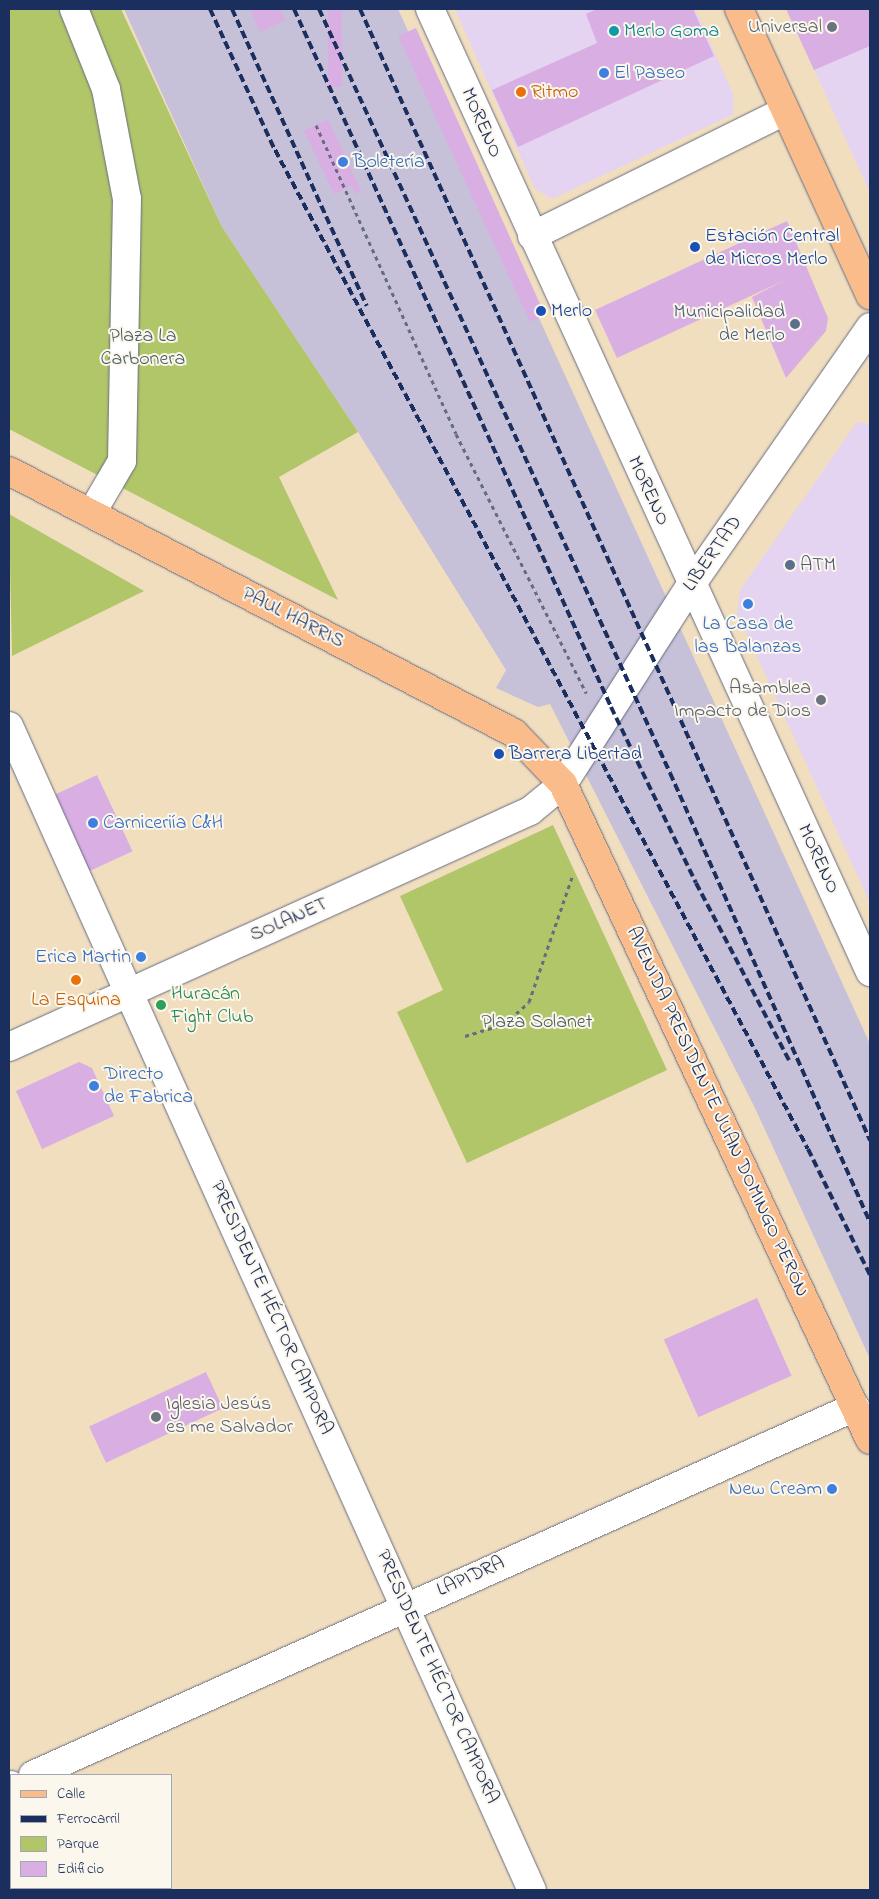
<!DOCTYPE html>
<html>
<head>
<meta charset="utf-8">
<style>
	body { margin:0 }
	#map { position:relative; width:879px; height:1899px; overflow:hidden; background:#f1debf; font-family:"Indie Flower",sans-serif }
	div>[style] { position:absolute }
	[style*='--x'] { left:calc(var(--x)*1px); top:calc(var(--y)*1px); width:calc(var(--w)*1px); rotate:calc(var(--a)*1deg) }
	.built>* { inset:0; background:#e4d3f1 }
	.industrial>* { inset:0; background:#c6c0d9 }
	.green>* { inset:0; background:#b1c569 }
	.building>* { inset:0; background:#d9aee3; transform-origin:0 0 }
	.path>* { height:3px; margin-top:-1.5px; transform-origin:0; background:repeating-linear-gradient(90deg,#666c80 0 4px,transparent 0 8px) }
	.roads { filter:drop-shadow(0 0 1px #666c80) drop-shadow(0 0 1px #666c80) }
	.minor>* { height:28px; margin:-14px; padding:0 14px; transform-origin:14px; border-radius:14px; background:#fff }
	.major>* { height:28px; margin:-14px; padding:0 14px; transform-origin:14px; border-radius:14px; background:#f9bc8a }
	.rail>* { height:4px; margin-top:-2px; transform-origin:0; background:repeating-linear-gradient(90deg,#1b2f5e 0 8px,transparent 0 12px) }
	.dots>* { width:14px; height:14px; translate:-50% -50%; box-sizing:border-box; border:2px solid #fbf7ec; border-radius:50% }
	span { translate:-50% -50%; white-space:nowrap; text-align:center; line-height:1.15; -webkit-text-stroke:4px #fbf7ec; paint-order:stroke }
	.worship-label { font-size:20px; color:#5b616d }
	.right { translate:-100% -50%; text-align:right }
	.left { translate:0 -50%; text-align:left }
	.culture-label { font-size:20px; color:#0d838f }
	.shop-label { font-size:20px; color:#366cbe }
	.food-label { font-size:20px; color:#c56008 }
	.street-label { font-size:20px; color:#1b2f5e }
	.transit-label { font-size:20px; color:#164399 }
	.service-label { font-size:20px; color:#4e5e75 }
	.park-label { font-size:20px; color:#485c61 }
	.leisure-label { font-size:20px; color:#27864d }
	.frame { position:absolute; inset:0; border:10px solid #1b2f5e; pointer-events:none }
	.legend { position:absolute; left:10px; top:1774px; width:162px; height:115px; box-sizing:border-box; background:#fbf7ec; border:1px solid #a1a7b3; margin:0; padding:6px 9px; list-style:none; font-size:15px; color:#1b2f5e }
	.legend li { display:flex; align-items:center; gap:10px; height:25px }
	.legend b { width:25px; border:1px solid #a1a7b3 }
</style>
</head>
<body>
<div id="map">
	<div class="built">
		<div style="clip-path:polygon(455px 9px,695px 9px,733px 94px,734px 114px,552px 199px,535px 189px)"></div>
		<div style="clip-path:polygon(787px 9px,870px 9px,870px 193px)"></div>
		<div style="clip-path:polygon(857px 422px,870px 424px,870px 903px,737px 613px,740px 590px)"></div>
	</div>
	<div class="industrial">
		<div style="clip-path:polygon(124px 9px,398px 9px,870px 1044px,870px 1359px,755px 1108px,550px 704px,538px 707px,496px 688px,506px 670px,358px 432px,222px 227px)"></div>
	</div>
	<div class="green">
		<div style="clip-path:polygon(9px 9px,121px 9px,222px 227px,358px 432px,279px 477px,338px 600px,9px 429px)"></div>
		<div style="clip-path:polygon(9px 514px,144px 591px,12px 656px)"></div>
		<div style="clip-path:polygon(553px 825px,667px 1070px,467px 1163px,397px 1012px,443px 990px,400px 896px)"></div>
	</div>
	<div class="building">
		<div style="clip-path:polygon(250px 9px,280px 9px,286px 20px,260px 32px)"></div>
		<div style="left:328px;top:9px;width:14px;height:78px"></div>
		<div style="clip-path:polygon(597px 9px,693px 9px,714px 56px,518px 147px,492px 90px,597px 43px,586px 14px)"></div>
		<div style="clip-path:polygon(786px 9px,870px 9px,870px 46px,814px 70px)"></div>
		<div style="clip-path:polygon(416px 28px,545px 315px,530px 322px,398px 36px)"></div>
		<div style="clip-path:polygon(328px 119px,361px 191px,355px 194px,352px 186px,334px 194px,304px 131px)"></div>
		<div style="clip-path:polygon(787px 221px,828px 318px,826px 331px,786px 378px,752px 297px,785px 280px,617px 358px,595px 310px)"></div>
		<div style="left:97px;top:775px;width:84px;height:49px;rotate:65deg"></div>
		<div style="clip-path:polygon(79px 1062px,92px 1068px,114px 1116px,42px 1149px,16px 1091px)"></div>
		<div style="left:757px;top:1298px;width:85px;height:102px;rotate:66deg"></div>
		<div style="left:206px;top:1372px;width:40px;height:129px;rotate:65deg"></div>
	</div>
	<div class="path">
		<div style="--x:316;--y:125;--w:339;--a:65.6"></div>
		<div style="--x:456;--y:434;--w:290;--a:63.3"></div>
		<div style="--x:465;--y:1036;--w:41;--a:-17.1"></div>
		<div style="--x:504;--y:1024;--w:33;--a:-41"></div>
		<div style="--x:529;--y:1002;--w:132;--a:-71"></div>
	</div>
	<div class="roads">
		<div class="minor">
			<div style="--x:74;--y:9;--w:86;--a:68.2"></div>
			<div style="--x:106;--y:89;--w:112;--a:79.2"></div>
			<div style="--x:127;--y:199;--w:262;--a:91.1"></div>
			<div style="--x:122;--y:461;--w:61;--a:120.3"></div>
			<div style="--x:430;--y:9;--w:1059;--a:65.44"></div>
			<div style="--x:532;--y:236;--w:282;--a:-26.3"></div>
			<div style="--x:9;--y:726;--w:1276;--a:65.81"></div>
			<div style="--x:9;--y:1047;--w:572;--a:-24.37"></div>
			<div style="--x:530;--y:811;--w:43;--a:-39.3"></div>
			<div style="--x:563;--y:784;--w:237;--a:-57.3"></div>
			<div style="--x:691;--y:585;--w:314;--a:-55.2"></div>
			<div style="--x:33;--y:1775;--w:901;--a:-24.12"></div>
			<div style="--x:9;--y:1786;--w:2;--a:-27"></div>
		</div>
		<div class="major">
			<div style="--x:739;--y:9;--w:315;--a:65.4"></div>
			<div style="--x:9;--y:471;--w:569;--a:27.42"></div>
			<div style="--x:514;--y:733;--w:71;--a:46.1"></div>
			<div style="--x:563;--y:784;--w:724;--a:64.92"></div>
		</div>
	</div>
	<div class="rail">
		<div style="--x:210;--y:9;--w:155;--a:65.3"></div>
		<div style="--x:275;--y:150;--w:1132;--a:61.92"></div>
		<div style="--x:808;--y:1149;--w:140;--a:63.8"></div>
		<div style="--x:232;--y:9;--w:326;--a:65.6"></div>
		<div style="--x:294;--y:9;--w:767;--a:65.57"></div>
		<div style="--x:611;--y:707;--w:195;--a:64.2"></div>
		<div style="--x:696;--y:883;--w:200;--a:62.3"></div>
		<div style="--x:319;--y:9;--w:841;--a:65.32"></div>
		<div style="--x:670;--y:773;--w:492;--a:66"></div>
		<div style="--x:360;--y:9;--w:1241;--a:65.73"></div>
	</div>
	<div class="dots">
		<div style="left:832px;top:27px;background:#6b7280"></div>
		<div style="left:614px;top:31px;background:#0f9aa8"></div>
		<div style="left:604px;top:73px;background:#3f7fe0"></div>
		<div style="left:521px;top:92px;background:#e8710a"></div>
		<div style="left:343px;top:162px;background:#3f7fe0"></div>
		<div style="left:695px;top:247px;background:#1a4fb4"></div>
		<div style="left:541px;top:311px;background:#1a4fb4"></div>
		<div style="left:795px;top:324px;background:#5c6f8a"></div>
		<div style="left:790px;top:565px;background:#5c6f8a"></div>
		<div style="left:748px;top:604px;background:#3f7fe0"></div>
		<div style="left:821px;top:700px;background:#6b7280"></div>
		<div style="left:499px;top:754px;background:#1a4fb4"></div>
		<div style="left:93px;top:823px;background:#3f7fe0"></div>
		<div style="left:141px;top:957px;background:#3f7fe0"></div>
		<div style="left:76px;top:980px;background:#e8710a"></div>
		<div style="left:161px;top:1005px;background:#2e9e5b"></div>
		<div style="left:94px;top:1086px;background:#3f7fe0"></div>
		<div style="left:156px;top:1417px;background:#6b7280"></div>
		<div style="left:832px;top:1489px;background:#3f7fe0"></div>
	</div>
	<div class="worship-label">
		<span class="right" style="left:822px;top:27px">Universal</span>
		<span class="right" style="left:811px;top:700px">Asamblea<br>Impacto de Dios</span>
		<span class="left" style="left:166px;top:1416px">Iglesia Jesús<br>es me Salvador</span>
	</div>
	<div class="culture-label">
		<span class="left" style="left:624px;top:31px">Merlo Goma</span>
	</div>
	<div class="shop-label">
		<span class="left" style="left:614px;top:73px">El Paseo</span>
		<span class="left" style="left:353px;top:162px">Boletería</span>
		<span style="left:748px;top:636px">La Casa de<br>las Balanzas</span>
		<span class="left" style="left:103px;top:823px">Carniceriía C&amp;H</span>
		<span class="right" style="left:131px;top:957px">Erica Martin</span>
		<span class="left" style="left:104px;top:1086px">Directo<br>de Fabrica</span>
		<span class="right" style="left:822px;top:1489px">New Cream</span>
	</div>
	<div class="food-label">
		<span class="left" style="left:531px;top:92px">Ritmo</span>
		<span style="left:76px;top:1000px">La Esquina</span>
	</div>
	<div class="street-label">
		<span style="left:481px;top:123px;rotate:66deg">MORENO</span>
		<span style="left:648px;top:491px;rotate:65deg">MORENO</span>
		<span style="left:713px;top:554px;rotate:-55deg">LIBERTAD</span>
		<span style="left:293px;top:618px;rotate:27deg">PAUL HARRIS</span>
		<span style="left:818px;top:859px;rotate:65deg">MORENO</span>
		<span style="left:289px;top:920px;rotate:-24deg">SOLANET</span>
		<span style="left:717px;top:1112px;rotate:65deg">AVENIDA PRESIDENTE JUAN DOMINGO PERÓN</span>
		<span style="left:271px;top:1308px;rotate:66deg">PRESIDENTE HÉCTOR CAMPORA</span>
		<span style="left:471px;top:1577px;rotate:-24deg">LAPIDRA</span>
		<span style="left:437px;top:1677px;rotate:66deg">PRESIDENTE HÉCTOR CAMPORA</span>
	</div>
	<div class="transit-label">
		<span class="left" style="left:705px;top:248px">Estación Central<br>de Micros Merlo</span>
		<span class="left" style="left:551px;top:311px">Merlo</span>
		<span class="left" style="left:509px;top:754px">Barrera Libertad</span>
	</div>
	<div class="service-label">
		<span class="right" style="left:785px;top:324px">Municipalidad<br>de Merlo</span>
		<span class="left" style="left:800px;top:565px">ATM</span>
	</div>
	<div class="park-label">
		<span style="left:143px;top:348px">Plaza La<br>Carbonera</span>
		<span style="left:537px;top:1022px">Plaza Solanet</span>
	</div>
	<div class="leisure-label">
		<span class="left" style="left:171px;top:1006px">Huracán<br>Fight Club</span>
	</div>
	<div class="frame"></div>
	<ul class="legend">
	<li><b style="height:6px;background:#f9bc8a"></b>Calle</li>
	<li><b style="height:6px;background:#1b2f5e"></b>Ferrocarril</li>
	<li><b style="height:14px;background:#b1c569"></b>Parque</li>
	<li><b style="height:14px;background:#d9aee3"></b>Edificio</li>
	</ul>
</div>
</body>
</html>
